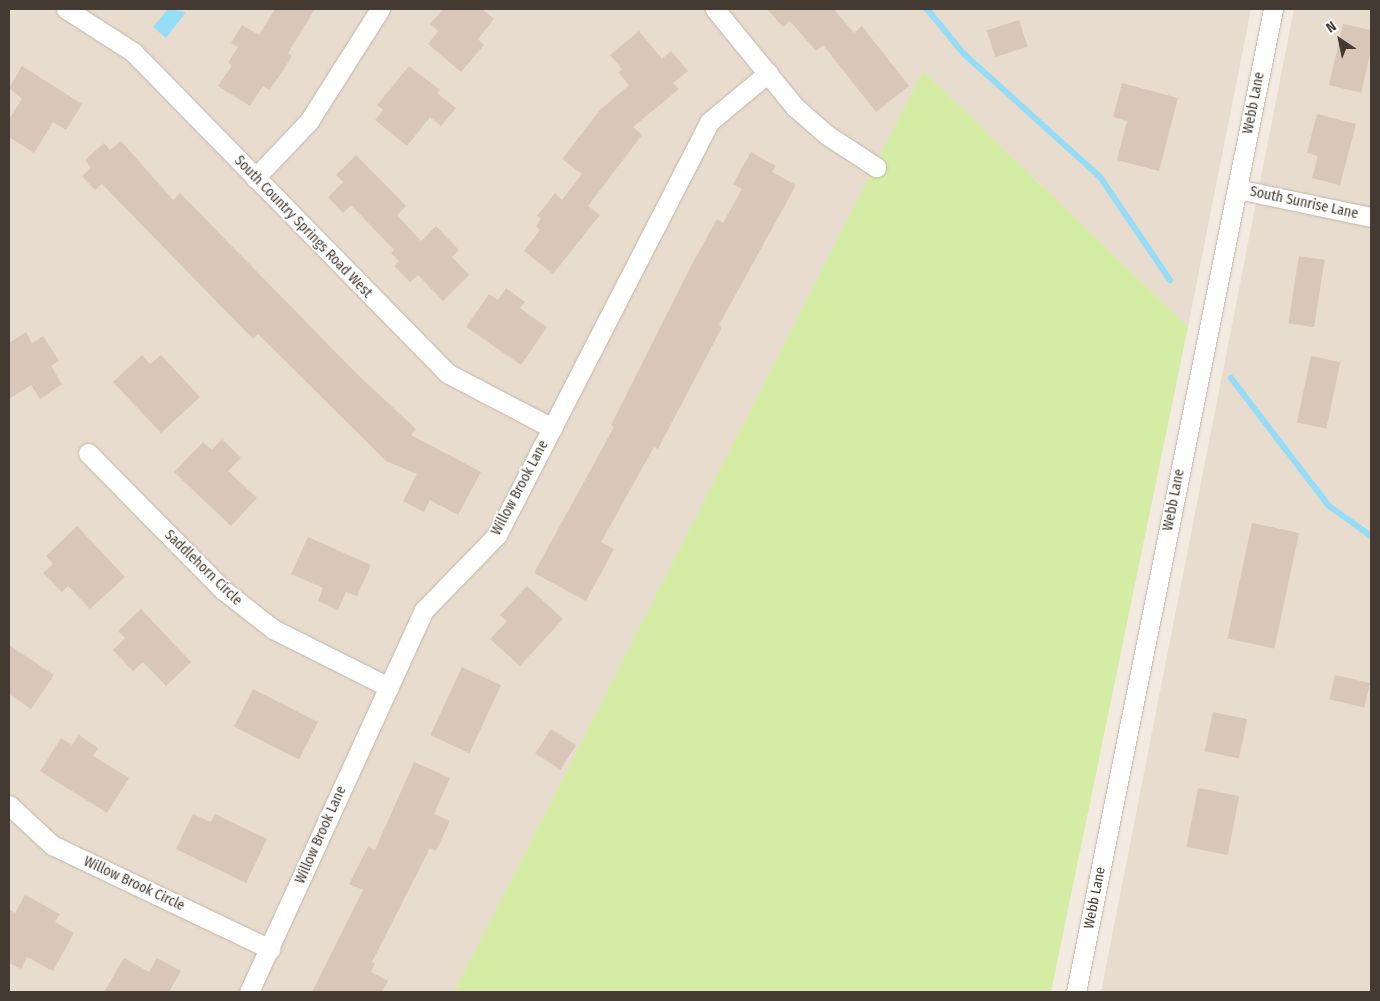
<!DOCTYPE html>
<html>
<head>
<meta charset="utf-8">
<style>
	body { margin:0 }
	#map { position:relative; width:1380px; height:1001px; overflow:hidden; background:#f3ebe1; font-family:"Fira Sans Condensed",sans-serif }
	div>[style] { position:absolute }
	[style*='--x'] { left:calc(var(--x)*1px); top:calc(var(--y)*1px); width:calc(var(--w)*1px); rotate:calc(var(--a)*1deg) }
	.residential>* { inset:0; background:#e7dcce }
	.green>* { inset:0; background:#d5eca4 }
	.water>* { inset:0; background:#95dcf7 }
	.stream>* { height:6px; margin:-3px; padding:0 3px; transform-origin:3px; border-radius:3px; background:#95dcf7 }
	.building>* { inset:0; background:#d8c7b8; transform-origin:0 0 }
	.roads { filter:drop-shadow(0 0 1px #c1b4a6) drop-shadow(0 0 1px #c1b4a6) }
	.minor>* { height:19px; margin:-9.5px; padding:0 9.5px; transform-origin:9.5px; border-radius:9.5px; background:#fff }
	span { translate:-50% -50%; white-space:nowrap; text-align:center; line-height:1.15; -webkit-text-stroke:4px #fff; paint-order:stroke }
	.street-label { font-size:14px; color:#443a31 }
	.frame { position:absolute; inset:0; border:10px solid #443a31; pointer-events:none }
	.north { position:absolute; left:1315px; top:15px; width:50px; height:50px; -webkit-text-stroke:4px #fff; paint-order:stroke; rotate:326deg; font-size:14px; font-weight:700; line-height:20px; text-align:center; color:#443a31 }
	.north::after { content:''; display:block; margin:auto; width:18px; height:22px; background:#443a31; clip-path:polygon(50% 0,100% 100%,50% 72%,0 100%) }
</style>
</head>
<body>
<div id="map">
	<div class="residential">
		<div style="clip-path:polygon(9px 9px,1251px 9px,1188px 327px,923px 71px,454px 992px,9px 992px)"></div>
		<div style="clip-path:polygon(1294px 9px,1371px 9px,1371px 992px,1101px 992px)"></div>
	</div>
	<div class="green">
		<div style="clip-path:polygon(923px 71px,1188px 327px,1051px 992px,454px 992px)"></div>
	</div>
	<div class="water">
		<div style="clip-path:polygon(168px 9px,186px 12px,166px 38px,153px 27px)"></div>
	</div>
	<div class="stream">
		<div style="--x:927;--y:9;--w:58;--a:50.6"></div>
		<div style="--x:964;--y:54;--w:183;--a:42.1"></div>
		<div style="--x:1100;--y:177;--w:125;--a:55.8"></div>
		<div style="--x:1231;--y:378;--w:161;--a:52.6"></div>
		<div style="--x:1329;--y:506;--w:52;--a:35.5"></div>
	</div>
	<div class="building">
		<div style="clip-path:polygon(275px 9px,315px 9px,288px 53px,292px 56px,280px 75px,269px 90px,263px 86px,250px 106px,218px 86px,232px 65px,228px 63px,238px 47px,231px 43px,242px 25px,259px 35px)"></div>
		<div style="clip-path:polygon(443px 9px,482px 9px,494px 19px,478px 39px,484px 45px,461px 72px,428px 44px,438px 31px,430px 24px)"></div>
		<div style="clip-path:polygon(767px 9px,834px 9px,854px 33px,862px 26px,909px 86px,876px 112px,823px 45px,816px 51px,790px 21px,783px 27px)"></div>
		<div style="left:1019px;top:20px;width:28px;height:34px;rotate:72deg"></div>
		<div style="clip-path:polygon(1343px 24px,1371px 30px,1371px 50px,1361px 93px,1329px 85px)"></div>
		<div style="clip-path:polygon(639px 31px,662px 59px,671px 51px,688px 71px,673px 83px,679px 89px,633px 127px,642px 135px,588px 206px,600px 215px,553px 274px,524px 251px,540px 230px,536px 226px,541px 219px,537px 216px,555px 193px,562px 200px,582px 174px,562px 159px,600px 110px,629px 85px,618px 72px,622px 69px,610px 55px)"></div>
		<div style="clip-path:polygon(22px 66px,82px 104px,66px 130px,53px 122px,34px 153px,9px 137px,9px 119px,22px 99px,9px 88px)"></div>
		<div style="clip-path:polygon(409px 66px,440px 90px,437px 93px,456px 108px,441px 126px,430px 117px,407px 146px,375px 120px,383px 110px,377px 105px)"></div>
		<div style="clip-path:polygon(1122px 83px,1178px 98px,1159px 171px,1117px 160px,1127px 121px,1113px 117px)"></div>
		<div style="clip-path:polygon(1317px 114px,1356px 124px,1340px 185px,1312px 178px,1318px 156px,1307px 153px)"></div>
		<div style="clip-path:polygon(121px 141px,173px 200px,180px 193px,356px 373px,416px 429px,411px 435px,481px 472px,458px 515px,430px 500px,424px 512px,403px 501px,417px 474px,386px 461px,258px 334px,253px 339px,102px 184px,95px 190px,82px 176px,91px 168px,85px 160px,104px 143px,110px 150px)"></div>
		<div style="clip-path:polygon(751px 152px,776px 166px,772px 172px,796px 185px,719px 325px,722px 327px,658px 449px,654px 447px,601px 542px,614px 549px,586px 601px,534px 573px,614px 427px,611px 425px,690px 268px,717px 219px,723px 223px,742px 189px,733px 184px)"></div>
		<div style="clip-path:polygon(356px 155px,406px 206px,397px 215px,421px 241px,436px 226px,459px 250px,452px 257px,469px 275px,443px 301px,418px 275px,410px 282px,394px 266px,399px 261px,391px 253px,394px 250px,351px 205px,343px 213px,328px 197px,343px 182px,336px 175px)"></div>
		<div style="left:1299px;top:256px;width:26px;height:68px;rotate:9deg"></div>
		<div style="clip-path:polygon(506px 288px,525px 302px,520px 308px,547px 327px,521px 365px,466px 327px,489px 294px,498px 300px)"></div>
		<div style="clip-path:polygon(26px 332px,32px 343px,43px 336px,59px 361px,51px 366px,62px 384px,40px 399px,31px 385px,9px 399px,9px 343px)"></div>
		<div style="clip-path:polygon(142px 355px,150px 364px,161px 355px,200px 397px,161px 433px,113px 382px)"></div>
		<div style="left:1311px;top:356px;width:30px;height:68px;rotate:12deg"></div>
		<div style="clip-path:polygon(222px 439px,241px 458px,228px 471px,257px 498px,231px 526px,174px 472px,203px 442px,212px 450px)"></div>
		<div style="left:1252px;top:523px;width:48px;height:118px;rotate:12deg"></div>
		<div style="clip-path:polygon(77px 526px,125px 577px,90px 609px,68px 586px,62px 592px,43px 573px,53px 564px,46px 556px)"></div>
		<div style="clip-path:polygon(308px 537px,371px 565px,357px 596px,346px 592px,338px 610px,318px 601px,323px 588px,291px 574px)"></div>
		<div style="clip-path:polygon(527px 586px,563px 619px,520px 666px,490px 639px,507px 621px,500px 615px)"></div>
		<div style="clip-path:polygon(141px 609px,191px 662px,166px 686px,143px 662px,133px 671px,113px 650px,125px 638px,118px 631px)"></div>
		<div style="clip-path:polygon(9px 645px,54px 675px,31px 709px,9px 694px)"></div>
		<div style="left:462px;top:667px;width:43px;height:75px;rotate:25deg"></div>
		<div style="left:1335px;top:675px;width:36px;height:25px;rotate:13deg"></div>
		<div style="left:253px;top:689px;width:73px;height:42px;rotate:27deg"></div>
		<div style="left:1213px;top:712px;width:35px;height:40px;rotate:12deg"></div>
		<div style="left:551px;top:729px;width:30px;height:29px;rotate:33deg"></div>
		<div style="clip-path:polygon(79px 735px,98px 748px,93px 756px,129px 778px,107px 813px,40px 771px,61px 738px,72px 745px)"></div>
		<div style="clip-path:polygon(414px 762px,450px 778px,434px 814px,450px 821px,436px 851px,430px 848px,372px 962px,375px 963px,371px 972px,388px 981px,382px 992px,312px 992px,363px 890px,349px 884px,368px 847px,375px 850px)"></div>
		<div style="left:1198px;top:788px;width:42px;height:60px;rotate:11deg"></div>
		<div style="clip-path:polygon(193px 814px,211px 822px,215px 814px,267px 839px,246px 883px,176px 849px)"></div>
		<div style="clip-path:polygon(25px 895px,60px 914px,55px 922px,74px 933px,53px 971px,27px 957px,21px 969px,9px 963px,9px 909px,15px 913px)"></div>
		<div style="clip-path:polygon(124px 958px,149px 972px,157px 958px,181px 971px,169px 992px,104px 992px)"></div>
	</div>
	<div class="roads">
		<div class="minor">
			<div style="--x:66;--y:9;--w:80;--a:32.7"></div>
			<div style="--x:133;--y:52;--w:449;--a:45.6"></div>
			<div style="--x:447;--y:373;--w:119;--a:27.6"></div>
			<div style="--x:715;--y:9;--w:127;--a:50.8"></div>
			<div style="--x:795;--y:107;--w:43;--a:41.2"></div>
			<div style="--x:827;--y:135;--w:59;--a:33.1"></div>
			<div style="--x:255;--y:178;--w:79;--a:-46.5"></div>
			<div style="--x:309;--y:121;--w:133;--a:-57.6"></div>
			<div style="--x:1237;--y:189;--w:137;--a:11.8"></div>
			<div style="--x:88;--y:453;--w:191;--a:45.4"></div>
			<div style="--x:222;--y:589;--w:65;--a:38.1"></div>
			<div style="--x:273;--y:629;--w:130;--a:26.6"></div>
			<div style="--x:9;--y:805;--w:59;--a:42.9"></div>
			<div style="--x:52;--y:845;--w:242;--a:25.5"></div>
			<div style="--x:249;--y:992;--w:420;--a:-65.4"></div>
			<div style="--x:424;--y:610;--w:105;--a:-45.8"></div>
			<div style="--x:497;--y:535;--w:464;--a:-62.8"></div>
			<div style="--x:709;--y:122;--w:77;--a:-39.7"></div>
			<div style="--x:1076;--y:992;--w:1003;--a:-78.67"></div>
		</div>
	</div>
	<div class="street-label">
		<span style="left:1254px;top:103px;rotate:-79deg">Webb Lane</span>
		<span style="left:1304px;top:203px;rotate:12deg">South Sunrise Lane</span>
		<span style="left:303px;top:227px;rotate:46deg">South Country Springs Road West</span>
		<span style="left:520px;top:488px;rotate:-62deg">Willow Brook Lane</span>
		<span style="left:1174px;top:500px;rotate:-79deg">Webb Lane</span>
		<span style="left:203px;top:568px;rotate:44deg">Saddlehorn Circle</span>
		<span style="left:321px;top:835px;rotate:-66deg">Willow Brook Lane</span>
		<span style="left:134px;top:884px;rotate:25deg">Willow Brook Circle</span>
		<span style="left:1095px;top:898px;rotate:-79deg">Webb Lane</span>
	</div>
	<div class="frame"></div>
	<div class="north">N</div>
</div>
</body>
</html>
